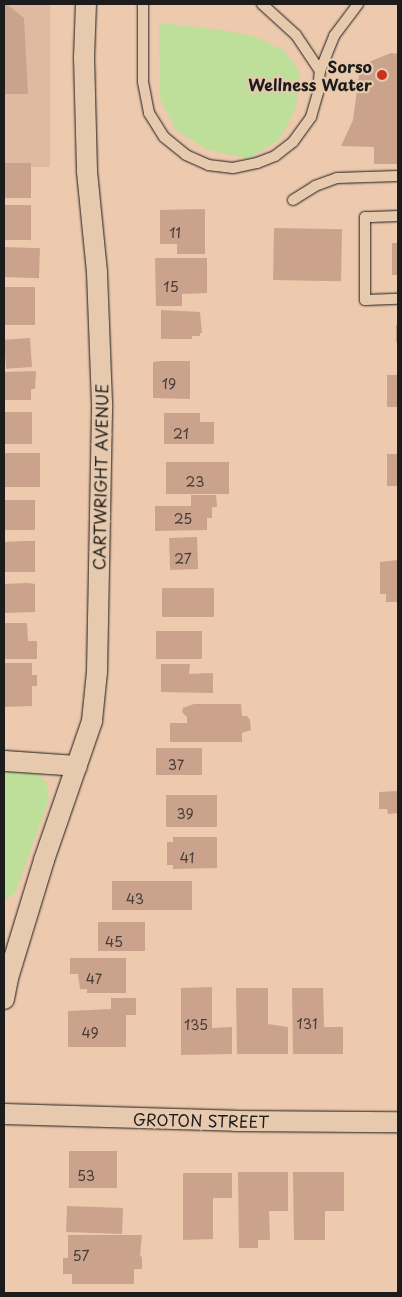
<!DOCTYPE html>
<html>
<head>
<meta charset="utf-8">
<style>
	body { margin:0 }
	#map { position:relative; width:402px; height:1297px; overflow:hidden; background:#edc9ad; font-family:"Playpen Sans",sans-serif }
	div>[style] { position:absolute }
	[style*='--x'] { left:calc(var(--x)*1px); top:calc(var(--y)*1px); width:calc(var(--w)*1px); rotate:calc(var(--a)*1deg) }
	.built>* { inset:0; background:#dfbaa0; transform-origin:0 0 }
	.green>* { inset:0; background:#bddf99 }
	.building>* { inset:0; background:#cba28c; transform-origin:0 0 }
	.roads { filter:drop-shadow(0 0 1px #1c1c1c) drop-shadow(0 0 1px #1c1c1c) }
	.service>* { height:10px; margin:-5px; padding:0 5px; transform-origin:5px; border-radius:5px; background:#e7caae }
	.minor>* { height:20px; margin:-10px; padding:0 10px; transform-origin:10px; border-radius:10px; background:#e7caae }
	.dots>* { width:14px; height:14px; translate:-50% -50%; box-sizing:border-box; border:2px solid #e7caae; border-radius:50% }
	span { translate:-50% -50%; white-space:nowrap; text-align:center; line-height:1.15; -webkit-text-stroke:4.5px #e7caae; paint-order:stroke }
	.number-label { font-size:14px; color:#483e38 }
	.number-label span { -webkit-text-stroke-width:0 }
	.poi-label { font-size:16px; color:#1c1c1c; font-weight:700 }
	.right { translate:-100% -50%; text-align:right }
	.street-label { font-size:16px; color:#1c1c1c }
	.frame { position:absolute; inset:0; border:5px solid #1c1c1c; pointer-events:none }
</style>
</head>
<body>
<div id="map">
	<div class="built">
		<div style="left:4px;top:4px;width:46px;height:163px"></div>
	</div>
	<div class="green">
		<div style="clip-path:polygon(159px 23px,223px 30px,253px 36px,285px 51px,300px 73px,296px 107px,280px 139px,248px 159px,206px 149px,176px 130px,160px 98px)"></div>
		<div style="clip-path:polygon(4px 770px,36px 772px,46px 782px,49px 799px,15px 893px,5px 900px)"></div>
	</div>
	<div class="building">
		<div style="clip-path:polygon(4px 5px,8px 5px,24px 18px,28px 94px,4px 94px)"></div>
		<div style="clip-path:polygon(391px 53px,398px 54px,398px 164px,374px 164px,374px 147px,341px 146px,353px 120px,359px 75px,371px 61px)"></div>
		<div style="left:4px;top:163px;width:27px;height:35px"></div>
		<div style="left:4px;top:205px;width:27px;height:35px"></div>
		<div style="clip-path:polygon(205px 209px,205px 254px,177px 254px,177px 244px,160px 244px,160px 210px)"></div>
		<div style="left:274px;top:228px;width:68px;height:52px;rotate:1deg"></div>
		<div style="left:392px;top:243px;width:6px;height:32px"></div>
		<div style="left:4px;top:247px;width:36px;height:30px;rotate:2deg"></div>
		<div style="clip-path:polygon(155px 258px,207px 258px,207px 293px,182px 294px,182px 306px,156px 306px)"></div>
		<div style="left:4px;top:287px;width:31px;height:38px"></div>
		<div style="clip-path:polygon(161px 310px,200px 312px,202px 333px,200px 333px,200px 336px,192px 336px,192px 339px,161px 339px)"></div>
		<div style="left:396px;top:325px;width:2px;height:17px"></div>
		<div style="left:30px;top:338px;width:29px;height:26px;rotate:86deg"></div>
		<div style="clip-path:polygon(161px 361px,190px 361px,190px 399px,153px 398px,153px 362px)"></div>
		<div style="clip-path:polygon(36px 371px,35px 389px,31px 389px,31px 400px,4px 400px,4px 372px)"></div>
		<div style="left:398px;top:375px;width:32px;height:11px;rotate:90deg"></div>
		<div style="left:4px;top:412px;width:28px;height:32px"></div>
		<div style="clip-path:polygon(164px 413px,200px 413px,200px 422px,214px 422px,214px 444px,164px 444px)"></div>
		<div style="clip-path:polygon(6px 453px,40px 453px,40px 487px,4px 487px,4px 456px)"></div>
		<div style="left:387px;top:454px;width:11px;height:32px"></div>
		<div style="left:166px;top:462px;width:63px;height:32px"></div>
		<div style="clip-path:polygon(191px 495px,216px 495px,217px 507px,212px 507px,212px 518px,207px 518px,207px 530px,155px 531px,155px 506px,191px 506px)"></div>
		<div style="left:4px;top:500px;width:31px;height:30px"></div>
		<div style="left:197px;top:537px;width:32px;height:28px;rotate:88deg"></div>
		<div style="clip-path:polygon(25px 541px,35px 541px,35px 572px,4px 572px,4px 542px)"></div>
		<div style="clip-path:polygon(398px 560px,398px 602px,386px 602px,386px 594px,380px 594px,380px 562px)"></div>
		<div style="clip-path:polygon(28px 583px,35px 584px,35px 612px,4px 613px,4px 584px)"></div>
		<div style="left:162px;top:588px;width:52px;height:29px"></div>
		<div style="clip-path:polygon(4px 623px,27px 623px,28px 641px,37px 641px,37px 659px,4px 659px)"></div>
		<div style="left:156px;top:631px;width:46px;height:28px"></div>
		<div style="clip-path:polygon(4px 663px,32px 663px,32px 675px,37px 675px,37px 686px,32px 686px,32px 706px,4px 707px)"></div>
		<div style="clip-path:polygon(161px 664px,190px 664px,189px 674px,213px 673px,213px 693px,161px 692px)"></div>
		<div style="clip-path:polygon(194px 704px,241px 704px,242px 716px,247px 716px,250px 720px,251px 730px,242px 733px,242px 742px,170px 742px,170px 723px,187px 723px,187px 717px,182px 712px,183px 708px)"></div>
		<div style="left:156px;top:748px;width:46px;height:27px"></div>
		<div style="clip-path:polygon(398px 791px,398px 813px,388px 814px,387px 809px,379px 809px,379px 792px)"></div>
		<div style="left:166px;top:795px;width:51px;height:32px"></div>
		<div style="clip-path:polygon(173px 837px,217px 837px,217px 868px,173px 869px,173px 865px,167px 865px,167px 842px,173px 842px)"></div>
		<div style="left:192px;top:881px;width:29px;height:80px;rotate:90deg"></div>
		<div style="left:145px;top:922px;width:29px;height:47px;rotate:90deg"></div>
		<div style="clip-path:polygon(70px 958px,126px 958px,126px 993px,87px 993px,87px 989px,80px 989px,78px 974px,70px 974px)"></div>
		<div style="clip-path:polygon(212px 987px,212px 1028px,232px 1027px,232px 1054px,181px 1055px,181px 988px)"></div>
		<div style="clip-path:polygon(236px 988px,268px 988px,268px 1024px,288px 1027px,288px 1054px,237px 1054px)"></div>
		<div style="clip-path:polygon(292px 988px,323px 988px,324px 1027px,343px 1027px,343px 1054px,293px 1054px)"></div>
		<div style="clip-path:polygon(111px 998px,136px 998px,136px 1015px,126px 1015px,126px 1047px,68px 1047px,68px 1011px,111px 1009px)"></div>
		<div style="left:69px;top:1151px;width:48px;height:37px"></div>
		<div style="clip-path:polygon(238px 1172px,288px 1172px,288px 1211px,269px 1211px,270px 1240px,258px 1240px,258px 1248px,239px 1248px)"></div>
		<div style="clip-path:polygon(293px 1172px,344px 1172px,344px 1211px,325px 1211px,325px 1240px,294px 1240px)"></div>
		<div style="clip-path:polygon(183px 1173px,232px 1173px,232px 1198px,213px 1198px,213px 1239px,183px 1240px)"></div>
		<div style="left:67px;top:1206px;width:56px;height:26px;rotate:2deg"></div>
		<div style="clip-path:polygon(68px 1235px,142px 1235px,140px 1256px,142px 1257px,142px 1269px,134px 1269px,134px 1284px,72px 1284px,72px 1274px,63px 1274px,63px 1258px,68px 1258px)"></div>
	</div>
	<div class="roads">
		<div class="service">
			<div style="--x:143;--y:4;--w:78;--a:90"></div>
			<div style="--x:143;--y:82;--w:32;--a:79"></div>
			<div style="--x:149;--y:113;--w:28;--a:58"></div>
			<div style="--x:164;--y:137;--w:28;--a:39"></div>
			<div style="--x:186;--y:155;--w:24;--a:24"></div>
			<div style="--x:208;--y:165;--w:25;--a:7"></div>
			<div style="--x:233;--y:168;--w:25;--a:-12"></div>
			<div style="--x:257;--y:163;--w:19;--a:-21"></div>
			<div style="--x:275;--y:156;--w:23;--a:-38"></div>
			<div style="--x:293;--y:142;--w:31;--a:-54"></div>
			<div style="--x:311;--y:117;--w:26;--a:-74"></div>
			<div style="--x:318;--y:92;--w:21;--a:-85"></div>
			<div style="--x:320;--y:71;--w:38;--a:-68"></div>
			<div style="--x:334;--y:36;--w:40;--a:-53"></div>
			<div style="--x:262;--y:4;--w:46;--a:42.4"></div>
			<div style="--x:296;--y:35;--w:43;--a:56.3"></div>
			<div style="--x:293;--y:200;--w:26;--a:-32"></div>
			<div style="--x:315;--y:186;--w:23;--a:-20"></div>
			<div style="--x:337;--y:178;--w:61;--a:-1.9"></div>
			<div style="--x:398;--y:216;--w:33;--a:178"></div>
			<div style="--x:365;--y:217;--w:83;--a:90"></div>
			<div style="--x:365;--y:300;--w:33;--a:-2"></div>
		</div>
		<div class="minor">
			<div style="--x:4;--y:761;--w:73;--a:3.9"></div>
			<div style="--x:4;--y:999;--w:21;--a:-79"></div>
			<div style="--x:8;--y:978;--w:123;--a:-73"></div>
			<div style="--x:44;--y:860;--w:147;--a:-70.9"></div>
			<div style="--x:92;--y:721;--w:49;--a:-84.2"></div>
			<div style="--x:97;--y:672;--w:269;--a:-88.9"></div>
			<div style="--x:102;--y:403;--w:131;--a:-92.2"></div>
			<div style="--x:97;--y:272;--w:101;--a:-95.7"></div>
			<div style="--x:87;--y:171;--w:113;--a:-91.5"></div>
			<div style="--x:84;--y:58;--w:54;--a:-87.9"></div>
			<div style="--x:4;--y:1114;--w:231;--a:1.7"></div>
			<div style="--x:235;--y:1121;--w:163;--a:0.4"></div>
		</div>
	</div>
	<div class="dots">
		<div style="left:382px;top:75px;background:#c8321e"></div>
	</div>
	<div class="number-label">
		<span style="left:175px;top:233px">11</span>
		<span style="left:171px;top:287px">15</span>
		<span style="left:169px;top:384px">19</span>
		<span style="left:181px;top:434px">21</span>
		<span style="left:195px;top:482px">23</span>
		<span style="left:183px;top:519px">25</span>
		<span style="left:183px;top:559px">27</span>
		<span style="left:176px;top:765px">37</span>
		<span style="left:185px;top:814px">39</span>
		<span style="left:187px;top:858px">41</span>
		<span style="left:135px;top:899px">43</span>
		<span style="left:114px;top:942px">45</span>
		<span style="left:94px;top:979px">47</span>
		<span style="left:307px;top:1024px">131</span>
		<span style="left:196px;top:1025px">135</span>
		<span style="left:90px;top:1033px">49</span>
		<span style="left:86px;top:1176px">53</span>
		<span style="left:81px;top:1256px">57</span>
	</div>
	<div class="poi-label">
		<span class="right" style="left:372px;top:75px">Sorso<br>Wellness Water</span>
	</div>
	<div class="street-label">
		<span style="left:100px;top:477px;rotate:-89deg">CARTWRIGHT AVENUE</span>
		<span style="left:201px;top:1120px;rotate:1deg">GROTON STREET</span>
	</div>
	<div class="frame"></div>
</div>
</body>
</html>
